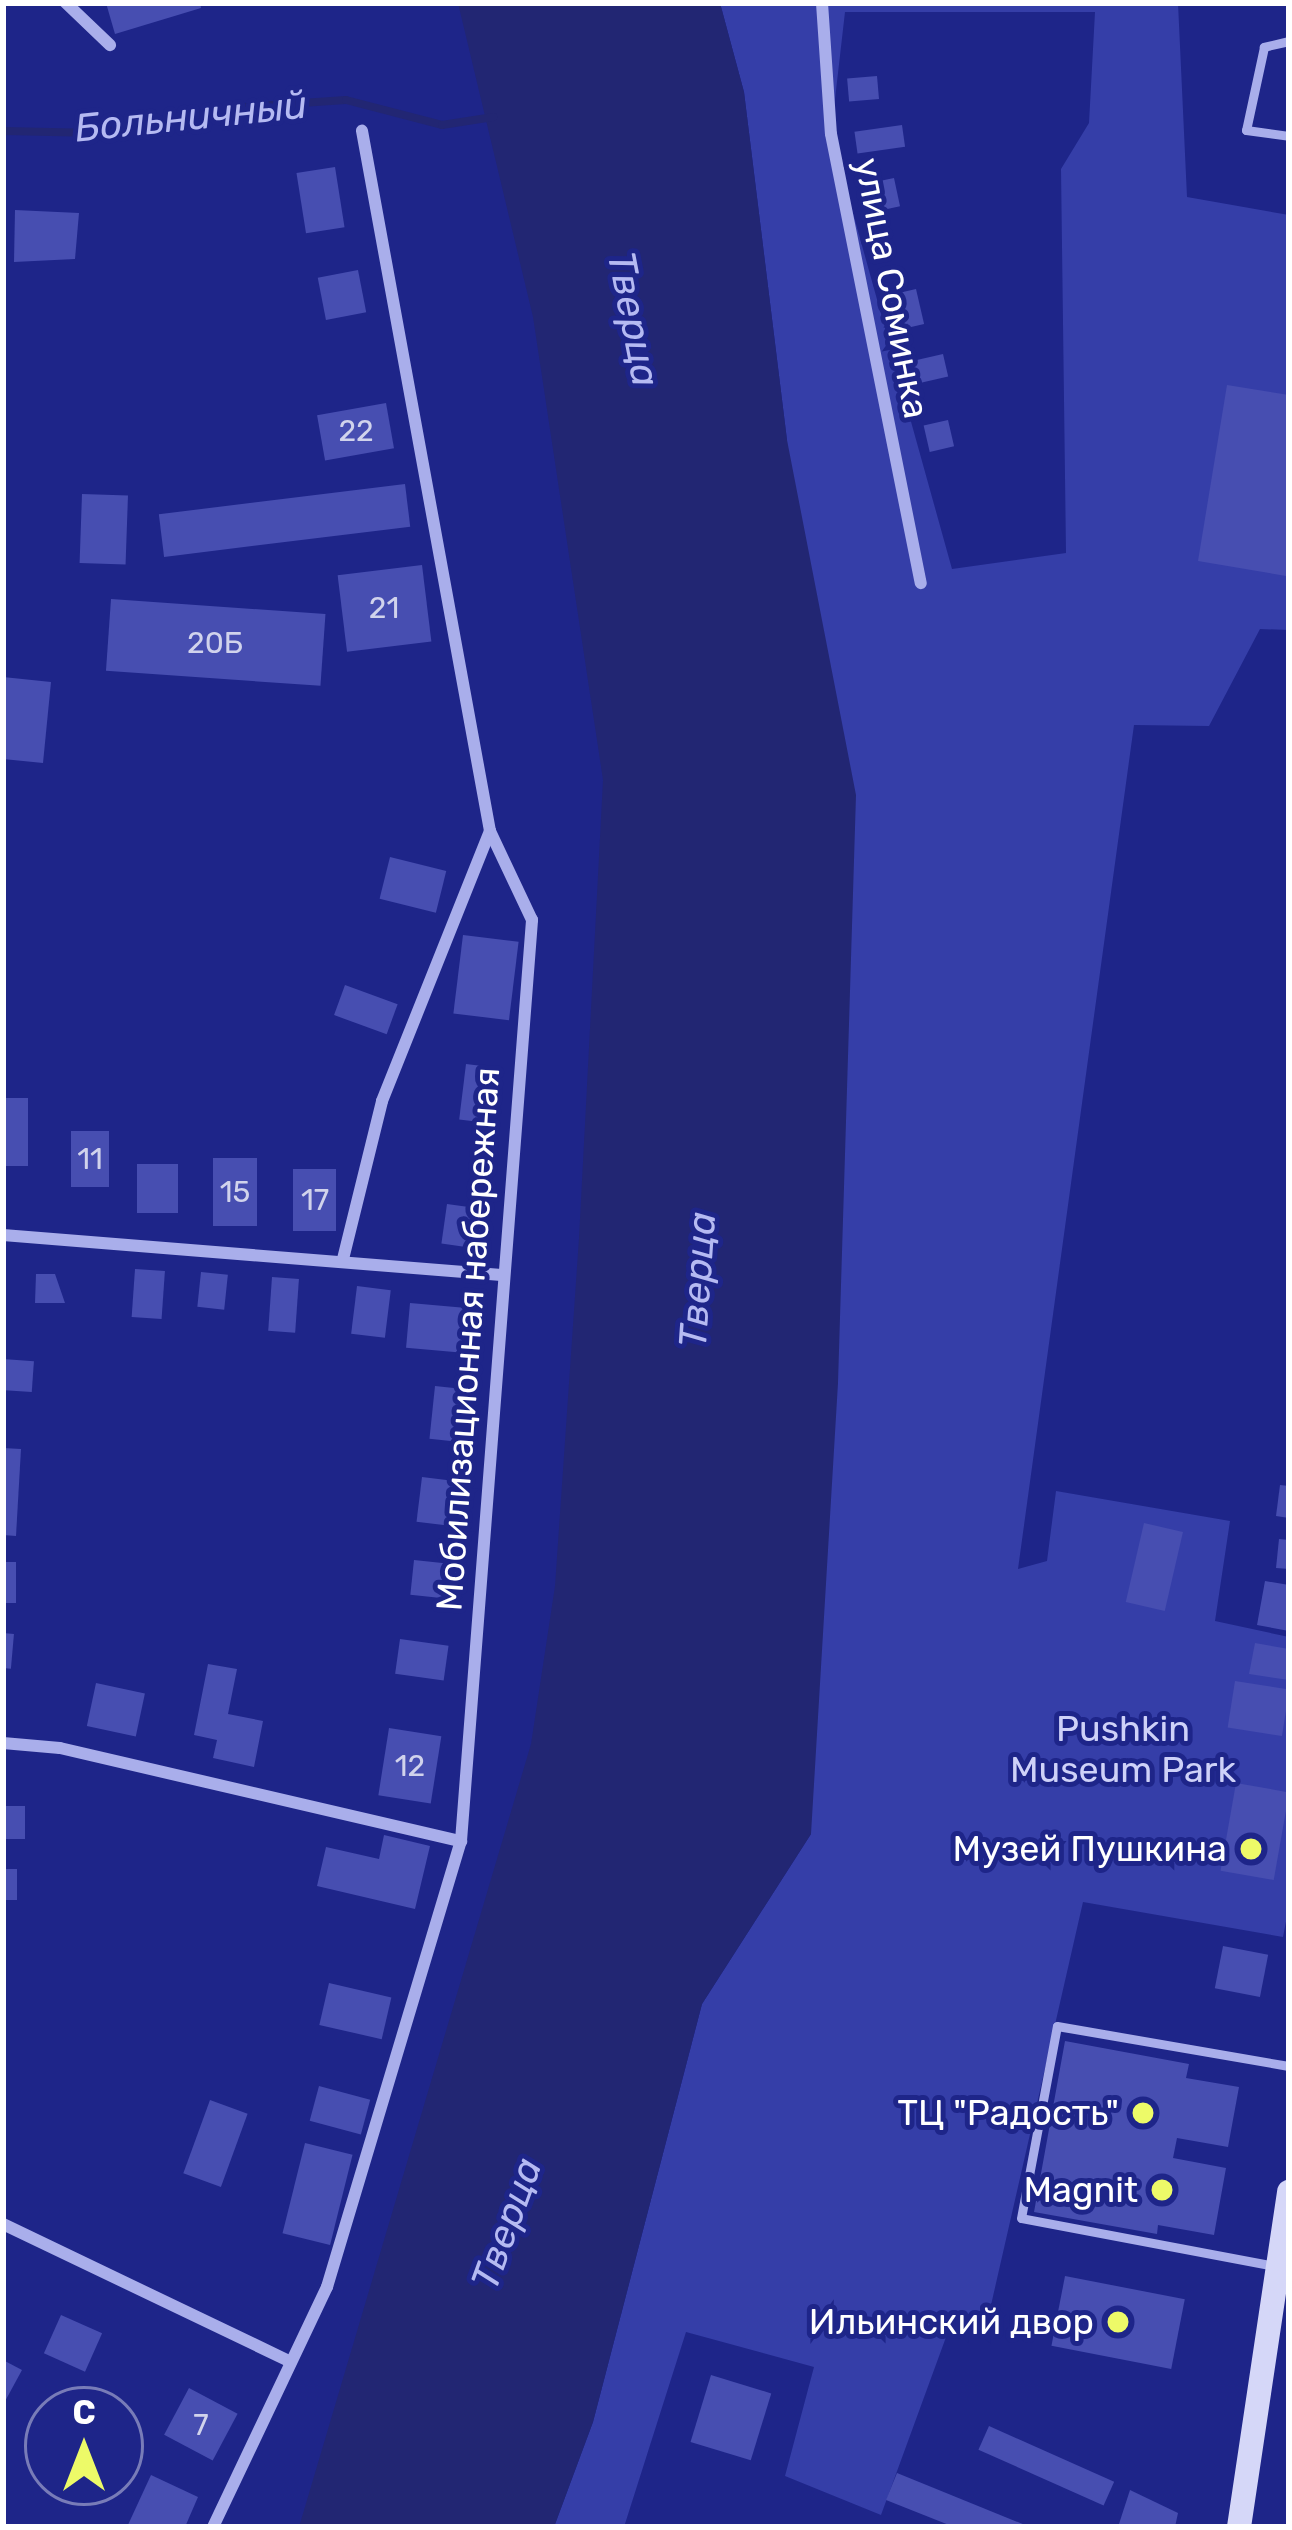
<!DOCTYPE html>
<html>
<head>
<meta charset="utf-8">
<style>
	body { margin:0 }
	#map { position:relative; width:1292px; height:2530px; overflow:hidden; background:#1e2589; font-family:Rubik,sans-serif }
	div>[style] { position:absolute }
	[style*='--x'] { left:calc(var(--x)*1px); top:calc(var(--y)*1px); width:calc(var(--w)*1px); rotate:calc(var(--a)*1deg) }
	.green>* { inset:0; background:#353ea8 }
	.water>* { inset:0; background:#222673 }
	.stream>* { height:8px; margin:-4px; padding:0 4px; transform-origin:4px; border-radius:4px; background:#222673 }
	.building>* { inset:0; background:#474eb1; transform-origin:0 0 }
	.service>* { height:9px; margin:-4.5px; padding:0 4.5px; transform-origin:4.5px; border-radius:4.5px; background:#a9aeeb }
	.minor>* { height:12px; margin:-6px; padding:0 6px; transform-origin:6px; border-radius:6px; background:#a9aeeb }
	.secondary>* { height:24px; margin:-12px; padding:0 12px; transform-origin:12px; border-radius:12px; background:#d5d7f8 }
	.dots>* { width:33px; height:33px; translate:-50% -50%; box-sizing:border-box; border:6px solid #1e2589; border-radius:50% }
	span { translate:-50% -50%; white-space:nowrap; text-align:center; line-height:1.15; -webkit-text-stroke:10px #1e2589; paint-order:stroke }
	.number-label { font-size:30px; color:#d1d3ec }
	.number-label span { -webkit-text-stroke-width:0 }
	.street-label { font-size:36px; color:#fff }
	.park-label { font-size:36px; color:#ced1f8 }
	.poi-label { font-size:36px; color:#fff }
	.right { translate:-100% -50%; text-align:right }
	.water-label { font-size:39px; color:#b5baf2; font-style:italic }
	.frame { position:absolute; inset:0; border:6px solid #fff; pointer-events:none }
	.north { position:absolute; left:24px; top:2386px; width:120px; height:120px; box-sizing:border-box; background:#1e2589; border:3px solid #787cb8; border-radius:50%; rotate:0deg; font-size:33px; font-weight:700; line-height:48px; text-align:center; color:#fff }
	.north::after { content:''; display:block; margin:auto; width:42px; height:54px; background:#edfa68; clip-path:polygon(50% 0,100% 100%,50% 72%,0 100%) }
</style>
</head>
<body>
<div id="map">
	<div class="green">
		<div style="clip-path:polygon(evenodd,720px 3px,1178px 3px,1187px 197px,1289px 215px,1289px 630px,1260px 629px,1209px 726px,1134px 725px,1018px 1569px,1047px 1561px,1056px 1491px,1230px 1521px,1215px 1621px,1289px 1637px,1289px 1906px,1283px 1937px,1083px 1902px,986px 2327px,953px 2318px,881px 2515px,785px 2476px,814px 2367px,686px 2332px,624px 2527px,554px 2527px,593px 2422px,702px 2004px,811px 1834px,787px 440px,744px 92px,720px 3px,845px 12px,1095px 12px,1089px 123px,1061px 169px,1066px 553px,952px 569px,831px 134px,845px 12px)"></div>
	</div>
	<div class="water">
		<div style="clip-path:polygon(458px 3px,720px 3px,744px 92px,787px 440px,856px 795px,838px 1383px,811px 1834px,702px 2004px,593px 2422px,554px 2527px,299px 2527px,531px 1744px,555px 1586px,579px 1238px,603px 780px,533px 317px)"></div>
	</div>
	<div class="stream">
		<div style="--x:3;--y:131;--w:95;--a:1.2"></div>
		<div style="--x:98;--y:133;--w:148;--a:-10.1"></div>
		<div style="--x:244;--y:107;--w:102;--a:-3.9"></div>
		<div style="--x:346;--y:100;--w:99;--a:14.6"></div>
		<div style="--x:442;--y:125;--w:52;--a:-8.9"></div>
	</div>
	<div class="building">
		<div style="clip-path:polygon(106px 3px,200px 3px,201px 8px,115px 34px)"></div>
		<div style="left:877px;top:76px;width:23px;height:30px;rotate:85deg"></div>
		<div style="left:902px;top:125px;width:22px;height:48px;rotate:82deg"></div>
		<div style="left:335px;top:167px;width:61px;height:39px;rotate:81deg"></div>
		<div style="left:894px;top:178px;width:29px;height:33px;rotate:78deg"></div>
		<div style="clip-path:polygon(15px 210px,79px 213px,75px 259px,14px 262px)"></div>
		<div style="left:358px;top:270px;width:43px;height:41px;rotate:79deg"></div>
		<div style="left:916px;top:289px;width:36px;height:30px;rotate:77deg"></div>
		<div style="left:943px;top:354px;width:23px;height:38px;rotate:77deg"></div>
		<div style="clip-path:polygon(1227px 385px,1289px 395px,1286px 576px,1198px 561px)"></div>
		<div style="left:386px;top:403px;width:46px;height:70px;rotate:80deg"></div>
		<div style="left:948px;top:420px;width:27px;height:25px;rotate:77deg"></div>
		<div style="left:405px;top:484px;width:43px;height:248px;rotate:83deg"></div>
		<div style="left:82px;top:494px;width:46px;height:69px;rotate:2deg"></div>
		<div style="left:422px;top:565px;width:77px;height:85px;rotate:83deg"></div>
		<div style="left:111px;top:599px;width:215px;height:72px;rotate:4deg"></div>
		<div style="clip-path:polygon(3px 677px,51px 682px,43px 763px,3px 759px)"></div>
		<div style="left:390px;top:857px;width:58px;height:43px;rotate:14deg"></div>
		<div style="left:463px;top:935px;width:56px;height:79px;rotate:7deg"></div>
		<div style="left:345px;top:985px;width:56px;height:32px;rotate:20deg"></div>
		<div style="left:466px;top:1064px;width:35px;height:56px;rotate:7deg"></div>
		<div style="left:3px;top:1098px;width:25px;height:68px"></div>
		<div style="left:71px;top:1131px;width:38px;height:56px"></div>
		<div style="left:213px;top:1158px;width:44px;height:68px"></div>
		<div style="left:137px;top:1164px;width:41px;height:49px"></div>
		<div style="left:293px;top:1169px;width:43px;height:62px"></div>
		<div style="left:447px;top:1204px;width:44px;height:40px;rotate:8deg"></div>
		<div style="left:135px;top:1269px;width:30px;height:48px;rotate:4deg"></div>
		<div style="left:201px;top:1272px;width:27px;height:35px;rotate:6deg"></div>
		<div style="clip-path:polygon(36px 1274px,55px 1274px,65px 1303px,35px 1303px)"></div>
		<div style="left:272px;top:1277px;width:27px;height:54px;rotate:4deg"></div>
		<div style="left:357px;top:1286px;width:34px;height:48px;rotate:7deg"></div>
		<div style="left:410px;top:1303px;width:71px;height:45px;rotate:5deg"></div>
		<div style="left:3px;top:1359px;width:31px;height:31px;rotate:4deg"></div>
		<div style="left:435px;top:1386px;width:40px;height:53px;rotate:6deg"></div>
		<div style="clip-path:polygon(3px 1448px,21px 1449px,16px 1536px,3px 1535px)"></div>
		<div style="left:422px;top:1477px;width:43px;height:45px;rotate:7deg"></div>
		<div style="clip-path:polygon(1280px 1485px,1289px 1486px,1289px 1518px,1276px 1516px)"></div>
		<div style="left:1144px;top:1523px;width:40px;height:81px;rotate:13deg"></div>
		<div style="clip-path:polygon(1279px 1539px,1289px 1540px,1289px 1569px,1276px 1568px)"></div>
		<div style="left:414px;top:1560px;width:45px;height:35px;rotate:6deg"></div>
		<div style="left:3px;top:1562px;width:13px;height:41px"></div>
		<div style="clip-path:polygon(1265px 1581px,1289px 1585px,1289px 1631px,1257px 1625px)"></div>
		<div style="left:3px;top:1633px;width:11px;height:35px;rotate:5deg"></div>
		<div style="left:400px;top:1639px;width:49px;height:35px;rotate:8deg"></div>
		<div style="clip-path:polygon(1255px 1643px,1289px 1649px,1289px 1680px,1249px 1674px)"></div>
		<div style="clip-path:polygon(208px 1664px,237px 1669px,228px 1714px,263px 1721px,254px 1767px,213px 1758px,217px 1740px,194px 1735px)"></div>
		<div style="left:1235px;top:1681px;width:55px;height:47px;rotate:9deg"></div>
		<div style="left:96px;top:1683px;width:50px;height:44px;rotate:12deg"></div>
		<div style="left:389px;top:1728px;width:53px;height:68px;rotate:9deg"></div>
		<div style="left:1236px;top:1783px;width:54px;height:89px;rotate:10deg"></div>
		<div style="left:3px;top:1806px;width:22px;height:33px"></div>
		<div style="clip-path:polygon(384px 1835px,430px 1846px,415px 1909px,317px 1886px,326px 1847px,379px 1859px)"></div>
		<div style="left:3px;top:1869px;width:14px;height:31px"></div>
		<div style="left:1223px;top:1946px;width:46px;height:43px;rotate:11deg"></div>
		<div style="left:329px;top:1983px;width:64px;height:43px;rotate:13deg"></div>
		<div style="clip-path:polygon(1065px 2041px,1189px 2064px,1186px 2078px,1239px 2087px,1228px 2147px,1177px 2138px,1173px 2158px,1226px 2168px,1214px 2235px,1158px 2225px,1157px 2234px,1034px 2212px)"></div>
		<div style="left:319px;top:2086px;width:53px;height:36px;rotate:15deg"></div>
		<div style="left:210px;top:2100px;width:40px;height:78px;rotate:20deg"></div>
		<div style="left:305px;top:2143px;width:49px;height:93px;rotate:14deg"></div>
		<div style="left:1065px;top:2276px;width:122px;height:71px;rotate:11deg"></div>
		<div style="left:61px;top:2315px;width:45px;height:42px;rotate:24deg"></div>
		<div style="clip-path:polygon(3px 2360px,22px 2370px,3px 2405px)"></div>
		<div style="left:711px;top:2375px;width:63px;height:70px;rotate:17deg"></div>
		<div style="left:189px;top:2388px;width:55px;height:53px;rotate:28deg"></div>
		<div style="left:989px;top:2426px;width:137px;height:26px;rotate:24deg"></div>
		<div style="clip-path:polygon(897px 2473px,1030px 2527px,954px 2527px,886px 2500px)"></div>
		<div style="clip-path:polygon(151px 2475px,198px 2497px,185px 2527px,127px 2527px)"></div>
		<div style="clip-path:polygon(1130px 2490px,1178px 2513px,1175px 2527px,1118px 2527px)"></div>
	</div>
	<div class="service">
		<div style="--x:1289;--y:41;--w:26;--a:167"></div>
		<div style="--x:1264;--y:47;--w:85;--a:102.2"></div>
		<div style="--x:1246;--y:130;--w:43;--a:7.9"></div>
		<div style="--x:1275;--y:2266;--w:258;--a:-169.3"></div>
		<div style="--x:1021;--y:2218;--w:195;--a:-79.4"></div>
		<div style="--x:1057;--y:2026;--w:235;--a:9.8"></div>
	</div>
	<div class="minor">
		<div style="--x:66;--y:3;--w:61;--a:43.7"></div>
		<div style="--x:822;--y:3;--w:131;--a:86.1"></div>
		<div style="--x:831;--y:134;--w:458;--a:78.7"></div>
		<div style="--x:3;--y:1235;--w:500;--a:4.6"></div>
		<div style="--x:343;--y:1259;--w:163;--a:-76.1"></div>
		<div style="--x:382;--y:1101;--w:291;--a:-68.2"></div>
		<div style="--x:3;--y:1743;--w:57;--a:5"></div>
		<div style="--x:60;--y:1748;--w:412;--a:13.1"></div>
		<div style="--x:3;--y:2224;--w:319;--a:25.6"></div>
		<div style="--x:213;--y:2527;--w:266;--a:-64.6"></div>
		<div style="--x:327;--y:2287;--w:466;--a:-73.3"></div>
		<div style="--x:461;--y:1841;--w:924;--a:-85.59"></div>
		<div style="--x:532;--y:920;--w:98;--a:-115.3"></div>
		<div style="--x:490;--y:831;--w:712;--a:-100.36"></div>
	</div>
	<div class="secondary">
		<div style="--x:1239;--y:2527;--w:339;--a:-81.5"></div>
	</div>
	<div class="dots">
		<div style="left:1251px;top:1849px;background:#edfa68"></div>
		<div style="left:1143px;top:2113px;background:#edfa68"></div>
		<div style="left:1162px;top:2190px;background:#edfa68"></div>
		<div style="left:1118px;top:2322px;background:#edfa68"></div>
	</div>
	<div class="number-label">
		<span style="left:356px;top:431px">22</span>
		<span style="left:384px;top:608px">21</span>
		<span style="left:215px;top:643px">20Б</span>
		<span style="left:90px;top:1159px">11</span>
		<span style="left:235px;top:1192px">15</span>
		<span style="left:315px;top:1200px">17</span>
		<span style="left:410px;top:1766px">12</span>
		<span style="left:201px;top:2425px">7</span>
	</div>
	<div class="street-label">
		<span style="left:892px;top:288px;rotate:79deg">улица Соминка</span>
		<span style="left:468px;top:1339px;rotate:-86deg">Мобилизационная набережная</span>
	</div>
	<div class="park-label">
		<span style="left:1123px;top:1749px">Pushkin<br>Museum Park</span>
	</div>
	<div class="poi-label">
		<span class="right" style="left:1227px;top:1849px">Музей Пушкина</span>
		<span class="right" style="left:1119px;top:2113px">ТЦ "Радость"</span>
		<span class="right" style="left:1138px;top:2190px">Magnit</span>
		<span class="right" style="left:1094px;top:2322px">Ильинский двор</span>
	</div>
	<div class="water-label">
		<span style="left:191px;top:117px;rotate:-6deg">Больничный</span>
		<span style="left:633px;top:319px;rotate:79deg">Тверца</span>
		<span style="left:698px;top:1280px;rotate:-86deg">Тверца</span>
		<span style="left:507px;top:2224px;rotate:-70deg">Тверца</span>
	</div>
	<div class="frame"></div>
	<div class="north">С</div>
</div>
</body>
</html>
